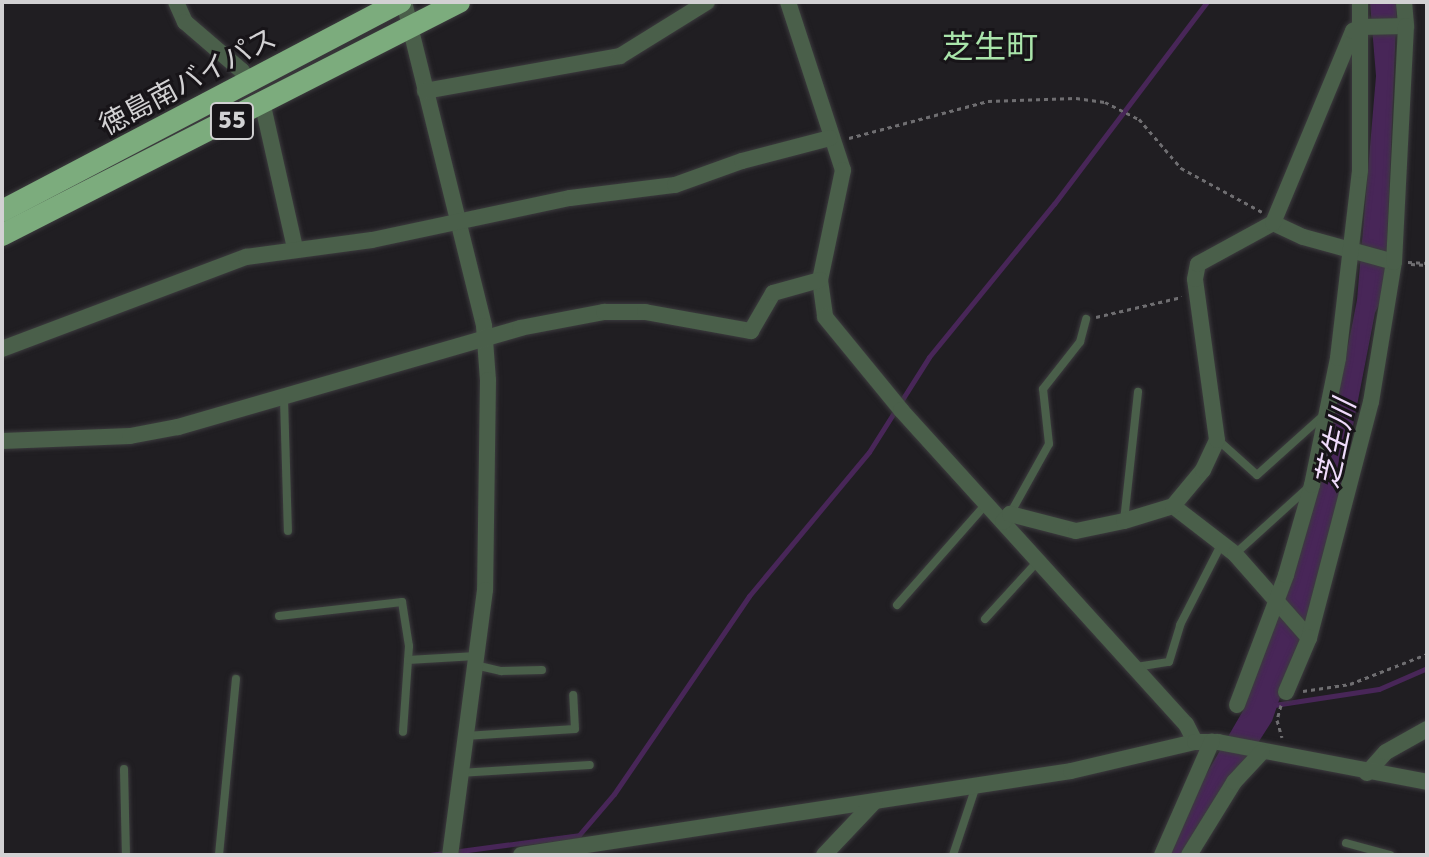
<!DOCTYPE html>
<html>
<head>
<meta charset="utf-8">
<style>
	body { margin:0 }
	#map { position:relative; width:1429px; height:857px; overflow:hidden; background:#201e22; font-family:Signika,"Noto Sans JP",sans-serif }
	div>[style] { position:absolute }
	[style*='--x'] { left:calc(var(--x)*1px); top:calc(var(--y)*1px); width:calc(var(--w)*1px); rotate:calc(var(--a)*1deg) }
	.water>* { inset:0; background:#482658 }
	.stream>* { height:5px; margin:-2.5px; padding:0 2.5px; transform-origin:2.5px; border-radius:2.5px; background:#482658 }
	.path>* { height:3px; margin-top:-1.5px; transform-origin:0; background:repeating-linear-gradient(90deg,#6f6e71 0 4px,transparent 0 8px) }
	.roads { filter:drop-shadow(0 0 2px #3c3b3e) drop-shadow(0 0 2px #3c3b3e) }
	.service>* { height:8px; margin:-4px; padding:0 4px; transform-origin:4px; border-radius:4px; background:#4a5f4a }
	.minor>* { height:16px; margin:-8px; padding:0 8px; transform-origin:8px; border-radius:8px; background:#4a5f4a }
	.trunk>* { height:22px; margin:-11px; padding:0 11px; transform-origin:11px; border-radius:11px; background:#7cac7d }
	span { translate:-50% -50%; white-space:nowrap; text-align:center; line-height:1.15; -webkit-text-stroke:6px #171418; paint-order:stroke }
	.shield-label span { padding:2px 6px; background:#171418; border:2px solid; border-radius:6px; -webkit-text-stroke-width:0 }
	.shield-label { font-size:26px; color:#d2d1d3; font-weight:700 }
	.street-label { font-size:28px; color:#d2d1d3 }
	.water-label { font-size:30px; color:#efdbfb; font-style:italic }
	.quarter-label { font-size:32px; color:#a9e4aa }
	.frame { position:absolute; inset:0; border:4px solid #d2d1d3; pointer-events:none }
</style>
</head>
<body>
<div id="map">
	<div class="water">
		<div style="clip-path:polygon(1370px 2px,1397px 2px,1385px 291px,1375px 313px,1327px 560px,1272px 721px,1186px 855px,1169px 855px,1197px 790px,1244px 709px,1320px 486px,1357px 300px,1376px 76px)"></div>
	</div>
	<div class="stream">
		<div style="--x:1274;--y:705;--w:106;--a:-8.7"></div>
		<div style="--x:1379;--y:689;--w:52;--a:-23.6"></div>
		<div style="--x:430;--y:855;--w:150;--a:-7.6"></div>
		<div style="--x:579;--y:835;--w:54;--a:-49.5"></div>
		<div style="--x:614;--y:794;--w:240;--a:-55.7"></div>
		<div style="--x:749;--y:596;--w:187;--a:-50.2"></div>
		<div style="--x:869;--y:452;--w:112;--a:-57.7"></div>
		<div style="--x:929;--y:357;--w:198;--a:-50.8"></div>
		<div style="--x:1054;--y:204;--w:253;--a:-52.9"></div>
	</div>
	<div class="path">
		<div style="--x:849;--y:138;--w:144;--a:-14.9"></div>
		<div style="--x:988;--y:101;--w:88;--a:-2"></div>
		<div style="--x:1076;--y:98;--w:29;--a:8"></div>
		<div style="--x:1105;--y:102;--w:38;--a:27"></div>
		<div style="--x:1139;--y:119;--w:65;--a:49.4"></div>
		<div style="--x:1181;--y:168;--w:92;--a:28.5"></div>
		<div style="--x:1408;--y:262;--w:19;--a:3"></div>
		<div style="--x:1411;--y:264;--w:16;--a:4"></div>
		<div style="--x:1096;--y:317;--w:88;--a:-13.1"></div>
		<div style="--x:1303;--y:691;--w:48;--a:-8.5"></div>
		<div style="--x:1350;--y:684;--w:83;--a:-21.3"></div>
		<div style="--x:1281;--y:705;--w:16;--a:105"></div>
		<div style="--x:1277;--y:720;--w:18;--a:74"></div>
	</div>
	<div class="roads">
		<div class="service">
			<div style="--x:284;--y:399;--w:132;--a:88.3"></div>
			<div style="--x:1218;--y:440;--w:52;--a:41.9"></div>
			<div style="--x:1257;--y:475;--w:93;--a:-41.9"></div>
			<div style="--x:1010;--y:514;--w:80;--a:-60.9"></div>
			<div style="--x:1049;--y:444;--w:55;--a:-96.2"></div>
			<div style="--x:1043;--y:389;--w:60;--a:-51.8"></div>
			<div style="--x:1080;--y:342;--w:24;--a:-75"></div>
			<div style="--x:1124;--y:521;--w:130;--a:-83.8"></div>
			<div style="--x:1235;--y:554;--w:103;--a:-42.2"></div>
			<div style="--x:897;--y:605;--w:135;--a:-48.6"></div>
			<div style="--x:279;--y:616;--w:124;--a:-6.5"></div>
			<div style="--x:402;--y:602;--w:45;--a:81"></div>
			<div style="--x:409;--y:646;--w:86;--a:94"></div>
			<div style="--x:985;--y:619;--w:79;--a:-47.6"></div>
			<div style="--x:408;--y:660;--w:68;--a:-3.4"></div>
			<div style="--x:475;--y:665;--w:27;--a:13"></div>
			<div style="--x:501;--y:671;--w:41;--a:-1.4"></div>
			<div style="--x:1136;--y:667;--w:33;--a:-9"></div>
			<div style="--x:1169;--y:662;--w:39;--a:-73"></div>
			<div style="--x:1180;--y:625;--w:92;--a:-62.9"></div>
			<div style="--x:465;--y:736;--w:110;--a:-3.6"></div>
			<div style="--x:575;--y:729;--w:34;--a:-93"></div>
			<div style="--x:124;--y:769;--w:86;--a:88.7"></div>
			<div style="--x:459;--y:773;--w:131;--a:-3.5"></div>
			<div style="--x:1346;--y:843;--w:46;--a:15.3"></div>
			<div style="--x:219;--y:855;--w:177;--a:-84.5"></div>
			<div style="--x:953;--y:855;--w:73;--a:-71.6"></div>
		</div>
		<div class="minor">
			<div style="--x:176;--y:2;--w:22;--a:66"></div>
			<div style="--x:185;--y:22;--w:75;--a:40.7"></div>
			<div style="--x:242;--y:71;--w:15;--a:62"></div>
			<div style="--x:404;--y:2;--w:334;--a:76.1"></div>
			<div style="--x:484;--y:326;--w:54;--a:85.8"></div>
			<div style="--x:488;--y:380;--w:210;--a:90.8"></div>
			<div style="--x:485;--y:590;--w:267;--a:97.5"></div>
			<div style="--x:788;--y:2;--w:177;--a:71.9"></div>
			<div style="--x:843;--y:170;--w:112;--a:101.8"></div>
			<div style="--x:820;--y:280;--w:37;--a:82"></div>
			<div style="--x:825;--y:317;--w:120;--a:50.7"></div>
			<div style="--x:901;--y:410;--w:424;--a:47.8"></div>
			<div style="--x:1186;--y:724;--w:20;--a:63"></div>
			<div style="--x:1404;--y:2;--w:24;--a:85"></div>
			<div style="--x:425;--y:91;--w:198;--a:-10.2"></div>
			<div style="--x:620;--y:56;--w:102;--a:-31.8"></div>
			<div style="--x:263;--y:106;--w:146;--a:77.3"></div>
			<div style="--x:2;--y:349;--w:261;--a:-20.7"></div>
			<div style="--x:246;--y:257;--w:127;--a:-7.7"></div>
			<div style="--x:372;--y:240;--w:202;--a:-12"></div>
			<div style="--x:570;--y:198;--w:106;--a:-7.1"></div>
			<div style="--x:675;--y:185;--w:71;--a:-19.7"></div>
			<div style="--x:742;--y:161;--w:91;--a:-14.6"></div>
			<div style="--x:2;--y:441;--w:128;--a:-2.2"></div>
			<div style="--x:130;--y:436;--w:49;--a:-10.6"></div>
			<div style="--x:178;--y:427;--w:356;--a:-16.1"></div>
			<div style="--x:520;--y:328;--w:86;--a:-10.8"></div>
			<div style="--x:604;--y:312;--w:41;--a:0"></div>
			<div style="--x:645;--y:312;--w:108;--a:10.2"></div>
			<div style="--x:751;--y:331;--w:44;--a:-59.9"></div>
			<div style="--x:773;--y:293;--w:49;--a:-15.5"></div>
			<div style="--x:1173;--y:506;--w:78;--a:37.7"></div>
			<div style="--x:1235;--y:554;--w:112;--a:48.6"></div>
			<div style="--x:1309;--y:638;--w:244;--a:-75.3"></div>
			<div style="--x:1371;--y:402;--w:142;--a:-80.7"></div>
			<div style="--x:1394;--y:262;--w:94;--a:-164.6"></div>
			<div style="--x:1303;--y:237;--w:33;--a:-155"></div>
			<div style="--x:1003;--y:522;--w:11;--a:-49"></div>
			<div style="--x:1010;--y:514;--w:68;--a:14.4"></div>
			<div style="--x:1076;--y:531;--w:49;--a:-11.8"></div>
			<div style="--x:1124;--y:521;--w:51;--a:-17"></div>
			<div style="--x:1173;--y:506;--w:47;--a:-50.2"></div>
			<div style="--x:1203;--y:470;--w:33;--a:-65"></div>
			<div style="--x:1217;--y:440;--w:162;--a:-97.8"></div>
			<div style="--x:1195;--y:279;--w:15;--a:-79"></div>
			<div style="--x:1198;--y:264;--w:85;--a:-28.7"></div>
			<div style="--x:1273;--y:223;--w:208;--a:-67.4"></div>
			<div style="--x:1353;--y:31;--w:9;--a:-27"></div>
			<div style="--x:1361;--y:27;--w:45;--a:-1.3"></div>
			<div style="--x:1406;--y:26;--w:236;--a:92.9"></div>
			<div style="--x:1286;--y:692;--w:59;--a:-66.9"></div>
			<div style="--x:1237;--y:705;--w:139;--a:-69.3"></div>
			<div style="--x:1286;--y:575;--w:94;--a:-73.9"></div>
			<div style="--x:1312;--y:485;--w:130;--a:-78.4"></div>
			<div style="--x:1338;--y:358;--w:189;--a:-83.3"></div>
			<div style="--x:1360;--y:170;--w:168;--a:-90"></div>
			<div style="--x:1367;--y:773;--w:28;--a:-48"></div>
			<div style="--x:1386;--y:752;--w:47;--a:-29.3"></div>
			<div style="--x:521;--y:855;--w:556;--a:-8.68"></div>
			<div style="--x:1071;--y:771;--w:127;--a:-13.2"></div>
			<div style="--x:1195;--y:742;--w:23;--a:0"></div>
			<div style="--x:1218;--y:742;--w:213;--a:10.8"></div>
			<div style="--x:824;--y:855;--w:74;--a:-46.6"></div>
			<div style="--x:1162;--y:855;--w:124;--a:-66.3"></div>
			<div style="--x:1189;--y:855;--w:86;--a:-58.3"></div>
			<div style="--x:1234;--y:782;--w:41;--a:-47"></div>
		</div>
		<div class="trunk">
			<div style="--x:2;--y:211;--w:450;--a:-27.7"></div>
			<div style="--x:2;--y:235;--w:513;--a:-27.01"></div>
		</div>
	</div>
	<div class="shield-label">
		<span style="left:232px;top:121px">55</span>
	</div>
	<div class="street-label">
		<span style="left:188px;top:82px;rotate:-28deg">徳島南バイパス</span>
	</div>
	<div class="water-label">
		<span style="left:1337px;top:444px;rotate:-78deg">芝生川</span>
	</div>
	<div class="quarter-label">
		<span style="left:990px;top:48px">芝生町</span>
	</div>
	<div class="frame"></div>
</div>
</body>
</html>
